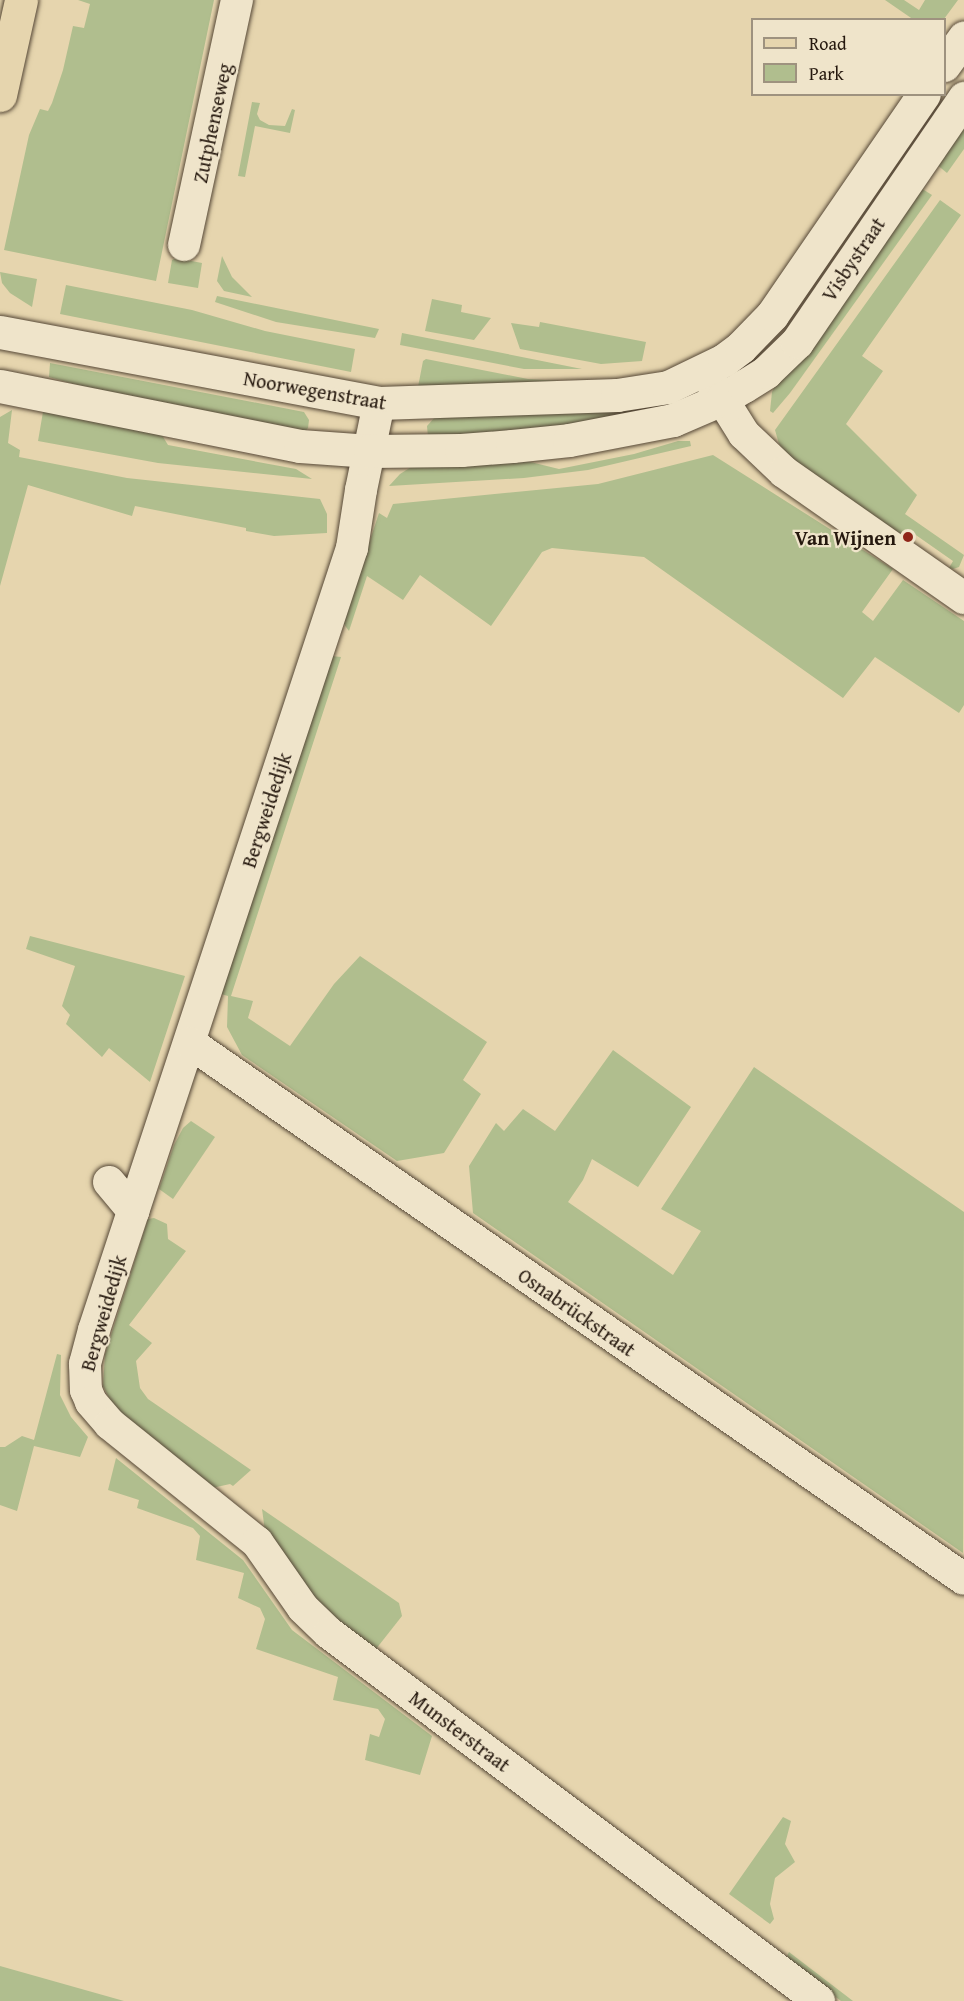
<!DOCTYPE html>
<html>
<head>
<meta charset="utf-8">
<style>
	body { margin:0 }
	#map { position:relative; width:964px; height:2001px; overflow:hidden; background:#e6d5ae; font-family:"Gentium Book Plus",serif }
	div>[style] { position:absolute }
	[style*='--x'] { left:calc(var(--x)*1px); top:calc(var(--y)*1px); width:calc(var(--w)*1px); rotate:calc(var(--a)*1deg) }
	.green>* { inset:0; background:#b0be8e }
	.roads { filter:drop-shadow(0 0 2px #554736) drop-shadow(0 0 2px #554736) }
	.minor>* { height:32px; margin:-16px; padding:0 16px; transform-origin:16px; border-radius:16px; background:#efe4ca }
	.tertiary>* { height:33px; margin:-16.5px; padding:0 16.5px; transform-origin:16.5px; border-radius:16.5px; background:#efe4ca }
	.primary>* { height:33px; margin:-16.5px; padding:0 16.5px; transform-origin:16.5px; border-radius:16.5px; background:#e6d5ae }
	.dots>* { width:16px; height:16px; translate:-50% -50%; box-sizing:border-box; border:3px solid #efe4ca; border-radius:50% }
	span { translate:-50% -50%; white-space:nowrap; text-align:center; line-height:1.15; -webkit-text-stroke:4.5px #efe4ca; paint-order:stroke }
	.street-label { font-size:20px; color:#25180e }
	.poi-label { font-size:20px; color:#25180e; font-weight:700 }
	.right { translate:-100% -50%; text-align:right }
	.legend { position:absolute; left:751px; top:18px; width:195px; height:78px; box-sizing:border-box; background:#efe4ca; border:2px solid #9e927f; margin:0; padding:8px 10px; list-style:none; font-size:18px; color:#25180e }
	.legend li { display:flex; align-items:center; gap:12px; height:30px }
	.legend b { width:30px; border:2px solid #9e927f }
</style>
</head>
<body>
<div id="map">
	<div class="green">
		<div style="clip-path:polygon(78px 0,214px 0,156px 281px,4px 250px,29px 135px,40px 109px,48px 111px,52px 103px,63px 70px,73px 26px,84px 28px,90px 4px)"></div>
		<div style="clip-path:polygon(885px 0,904px 0,919px 10px,925px 0,958px 0,944px 19px,914px 20px)"></div>
		<div style="clip-path:polygon(252px 102px,260px 103px,257px 114px,260px 120px,269px 125px,285px 126px,292px 109px,295px 110px,290px 133px,255px 126px,245px 177px,238px 176px)"></div>
		<div style="clip-path:polygon(964px 111px,964px 149px,947px 173px,936px 164px)"></div>
		<div style="clip-path:polygon(916px 185px,932px 195px,790px 393px,773px 413px,770px 411px,772px 392px,782px 371px)"></div>
		<div style="clip-path:polygon(940px 200px,961px 215px,862px 356px,883px 371px,846px 424px,917px 495px,905px 514px,964px 555px,959px 567px,953px 569px,949px 568px,953px 561px,913px 533px,909px 540px,788px 456px,779px 444px,775px 430px)"></div>
		<div style="clip-path:polygon(222px 256px,232px 277px,252px 297px,224px 291px,217px 281px)"></div>
		<div style="clip-path:polygon(176px 258px,202px 263px,198px 288px,168px 283px,172px 260px)"></div>
		<div style="clip-path:polygon(0 272px,37px 279px,32px 307px,10px 293px,2px 283px)"></div>
		<div style="clip-path:polygon(66px 285px,192px 310px,265px 331px,355px 349px,351px 372px,60px 314px)"></div>
		<div style="clip-path:polygon(217px 296px,379px 329px,375px 338px,276px 322px,215px 302px)"></div>
		<div style="clip-path:polygon(432px 299px,462px 305px,461px 312px,491px 318px,474px 340px,425px 331px)"></div>
		<div style="clip-path:polygon(540px 322px,646px 342px,642px 361px,601px 364px,520px 349px,511px 323px,539px 327px)"></div>
		<div style="clip-path:polygon(402px 333px,582px 369px,524px 369px,400px 345px)"></div>
		<div style="clip-path:polygon(426px 359px,528px 379px,561px 381px,418px 387px,423px 361px)"></div>
		<div style="clip-path:polygon(50px 363px,304px 412px,309px 420px,308px 428px,302px 435px,184px 415px,49px 377px)"></div>
		<div style="clip-path:polygon(44px 406px,157px 427px,168px 445px,296px 469px,312px 479px,158px 463px,38px 441px)"></div>
		<div style="clip-path:polygon(654px 407px,659px 415px,587px 432px,428px 437px,427px 426px,435px 417px)"></div>
		<div style="clip-path:polygon(12px 410px,8px 443px,20px 450px,19px 457px,127px 478px,320px 499px,327px 514px,327px 533px,274px 536px,246px 531px,246px 528px,135px 506px,132px 516px,28px 485px,0 586px,0 417px)"></div>
		<div style="clip-path:polygon(678px 441px,690px 441px,691px 446px,588px 470px,524px 478px,389px 486px,400px 474px,419px 462px,506px 456px,559px 469px,634px 454px)"></div>
		<div style="clip-path:polygon(713px 455px,893px 569px,862px 612px,873px 621px,903px 580px,964px 621px,964px 705px,959px 713px,875px 657px,843px 698px,644px 557px,552px 548px,542px 552px,491px 626px,420px 575px,403px 600px,367px 576px,349px 631px,346px 627px,343px 622px,379px 513px,387px 518px,393px 504px,598px 484px)"></div>
		<div style="clip-path:polygon(331px 656px,341px 657px,231px 996px,253px 1001px,248px 1018px,290px 1046px,334px 984px,360px 956px,487px 1042px,463px 1080px,481px 1094px,444px 1153px,397px 1161px,242px 1055px,227px 1027px,228px 996px,221px 994px)"></div>
		<div style="clip-path:polygon(30px 936px,185px 976px,150px 1082px,109px 1048px,102px 1057px,66px 1024px,70px 1015px,62px 1006px,75px 966px,26px 949px)"></div>
		<div style="clip-path:polygon(613px 1050px,691px 1107px,638px 1187px,592px 1159px,583px 1180px,568px 1202px,673px 1275px,701px 1231px,661px 1209px,754px 1067px,964px 1212px,963px 1553px,473px 1213px,469px 1166px,496px 1123px,504px 1131px,523px 1109px,555px 1131px)"></div>
		<div style="clip-path:polygon(191px 1121px,215px 1137px,173px 1199px,159px 1189px,174px 1145px,183px 1128px)"></div>
		<div style="clip-path:polygon(154px 1218px,167px 1224px,168px 1239px,186px 1251px,129px 1325px,152px 1343px,136px 1361px,140px 1388px,148px 1399px,251px 1470px,233px 1486px,230px 1484px,212px 1488px,115px 1410px,103px 1386px,105px 1354px,148px 1219px)"></div>
		<div style="clip-path:polygon(57px 1354px,61px 1355px,60px 1395px,71px 1417px,88px 1437px,80px 1457px,34px 1446px,17px 1511px,0 1505px,0 1447px,5px 1447px,22px 1436px,34px 1440px)"></div>
		<div style="clip-path:polygon(116px 1458px,243px 1560px,292px 1630px,432px 1736px,420px 1775px,365px 1760px,370px 1734px,379px 1737px,385px 1719px,378px 1709px,333px 1700px,338px 1677px,256px 1649px,265px 1619px,260px 1608px,238px 1598px,244px 1573px,196px 1560px,200px 1536px,193px 1528px,137px 1508px,139px 1500px,108px 1490px)"></div>
		<div style="clip-path:polygon(262px 1509px,399px 1603px,402px 1616px,376px 1649px,318px 1605px,265px 1531px)"></div>
		<div style="clip-path:polygon(783px 1817px,791px 1821px,785px 1844px,795px 1862px,775px 1878px,770px 1904px,774px 1919px,770px 1924px,729px 1894px)"></div>
		<div style="clip-path:polygon(789px 1952px,853px 2001px,841px 2001px,790px 1963px,787px 1956px)"></div>
		<div style="clip-path:polygon(0 1966px,124px 2001px,0 2001px)"></div>
	</div>
	<div class="roads">
		<div class="minor">
			<div style="--x:184;--y:245;--w:251;--a:-77.8"></div>
			<div style="--x:709;--y:378;--w:66;--a:58"></div>
			<div style="--x:744;--y:434;--w:55;--a:43.5"></div>
			<div style="--x:784;--y:472;--w:220;--a:35"></div>
			<div style="--x:379;--y:403;--w:89;--a:101.7"></div>
			<div style="--x:361;--y:490;--w:59;--a:98.8"></div>
			<div style="--x:352;--y:548;--w:823;--a:108.26"></div>
			<div style="--x:94;--y:1330;--w:35;--a:105"></div>
			<div style="--x:85;--y:1364;--w:26;--a:88"></div>
			<div style="--x:86;--y:1390;--w:13;--a:67"></div>
			<div style="--x:91;--y:1402;--w:29;--a:49"></div>
			<div style="--x:110;--y:1424;--w:189;--a:38.8"></div>
			<div style="--x:257;--y:1542;--w:80;--a:55.1"></div>
			<div style="--x:303;--y:1608;--w:36;--a:44"></div>
			<div style="--x:329;--y:1633;--w:613;--a:36.91"></div>
			<div style="--x:190;--y:1043;--w:941;--a:34.7"></div>
			<div style="--x:109;--y:1182;--w:38;--a:50"></div>
		</div>
		<div class="tertiary">
			<div style="--x:944;--y:65;--w:34;--a:-54"></div>
			<div style="--x:0;--y:332;--w:386;--a:10.6"></div>
			<div style="--x:379;--y:403;--w:238;--a:-1.9"></div>
			<div style="--x:617;--y:395;--w:52;--a:-8.9"></div>
			<div style="--x:668;--y:387;--w:62;--a:-25.7"></div>
			<div style="--x:724;--y:360;--w:21;--a:-37"></div>
			<div style="--x:741;--y:347;--w:45;--a:-45.9"></div>
			<div style="--x:772;--y:315;--w:268;--a:-55.5"></div>
			<div style="--x:0;--y:386;--w:306;--a:11.3"></div>
			<div style="--x:300;--y:446;--w:70;--a:4.1"></div>
			<div style="--x:370;--y:451;--w:91;--a:-0.6"></div>
			<div style="--x:461;--y:450;--w:51;--a:-4.5"></div>
			<div style="--x:512;--y:446;--w:57;--a:-6"></div>
			<div style="--x:569;--y:440;--w:106;--a:-10.9"></div>
			<div style="--x:673;--y:420;--w:53;--a:-23.2"></div>
			<div style="--x:722;--y:399;--w:26;--a:-31"></div>
			<div style="--x:744;--y:386;--w:26;--a:-32"></div>
			<div style="--x:766;--y:372;--w:43;--a:-44.1"></div>
			<div style="--x:797;--y:342;--w:296;--a:-55.6"></div>
		</div>
		<div class="primary">
			<div style="--x:0;--y:95;--w:97;--a:-77.5"></div>
		</div>
	</div>
	<div class="dots">
		<div style="left:908px;top:537px;background:#8f2418"></div>
	</div>
	<div class="street-label">
		<span style="left:212px;top:123px;rotate:-78deg">Zutphenseweg</span>
		<span style="left:853px;top:259px;rotate:-56deg">Visbystraat</span>
		<span style="left:315px;top:390px;rotate:10deg">Noorwegenstraat</span>
		<span style="left:266px;top:810px;rotate:-72deg">Bergweidedijk</span>
		<span style="left:577px;top:1312px;rotate:35deg">Osnabrückstraat</span>
		<span style="left:103px;top:1313px;rotate:-74deg">Bergweidedijk</span>
		<span style="left:460px;top:1731px;rotate:37deg">Munsterstraat</span>
	</div>
	<div class="poi-label">
		<span class="right" style="left:896px;top:537px">Van Wijnen</span>
	</div>
	<ul class="legend">
	<li><b style="height:8px;background:#e6d5ae"></b>Road</li>
	<li><b style="height:16px;background:#b0be8e"></b>Park</li>
	</ul>
</div>
</body>
</html>
